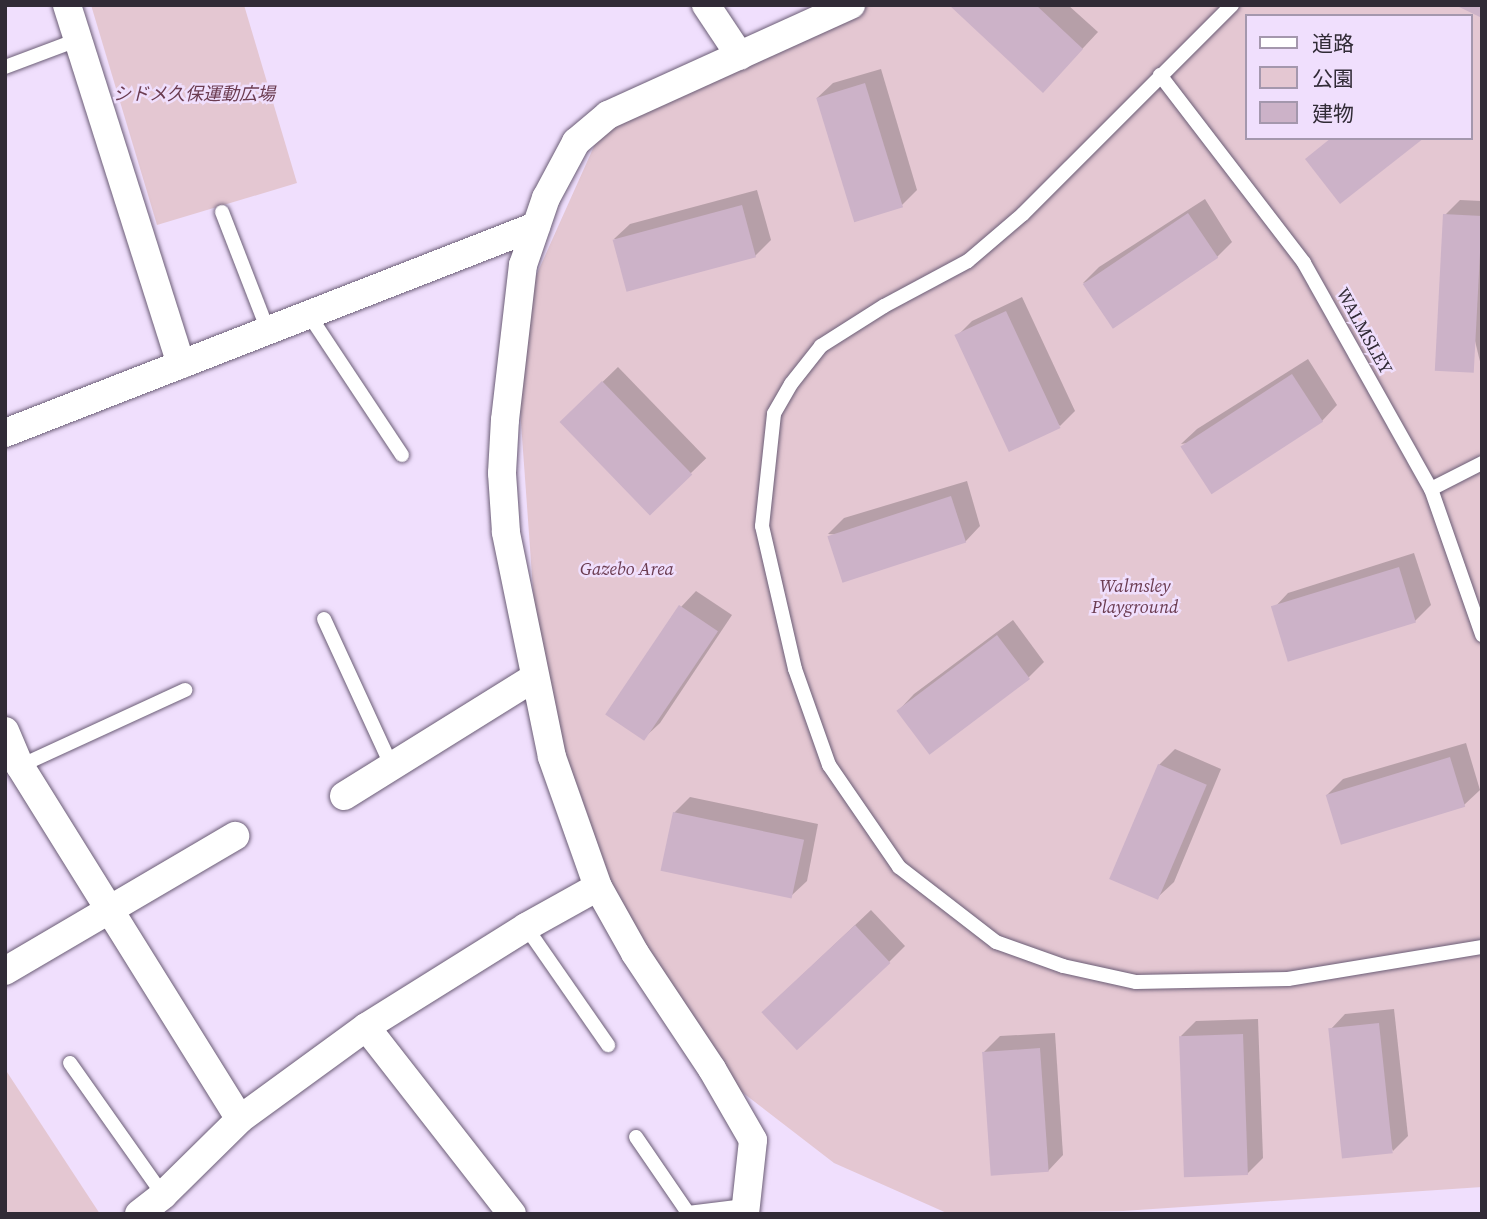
<!DOCTYPE html>
<html>
<head>
<meta charset="utf-8">
<style>
	body { margin:0 }
	#map { position:relative; width:1487px; height:1219px; overflow:hidden; background:#f0dffd; font-family:"Source Serif 4","Noto Sans JP",serif }
	div>[style] { position:absolute }
	[style*='--x'] { left:calc(var(--x)*1px); top:calc(var(--y)*1px); width:calc(var(--w)*1px); rotate:calc(var(--a)*1deg) }
	.green>* { inset:0; background:#e4c7d2 }
	.shadow>* { inset:0; background:#0003; transform-origin:0 0 }
	.building>* { inset:0; background:#ccb2c8; transform-origin:0 0 }
	.roads { filter:drop-shadow(0 0 2px #6b5d76) drop-shadow(0 0 2px #6b5d76) }
	.service>* { height:14px; margin:-7px; padding:0 7px; transform-origin:7px; border-radius:7px; background:#fff }
	.minor>* { height:28px; margin:-14px; padding:0 14px; transform-origin:14px; border-radius:14px; background:#fff }
	span { translate:-50% -50%; white-space:nowrap; text-align:center; line-height:1.15; -webkit-text-stroke:5px #f0dffd; paint-order:stroke }
	.park-label { font-size:18px; color:#6b3c51; font-style:italic }
	.street-label { font-size:18px; color:#312b36 }
	.frame { position:absolute; inset:0; border:7px solid #312b36; pointer-events:none }
	.legend { position:absolute; left:1245px; top:14px; width:228px; height:126px; box-sizing:border-box; background:#f0dffd; border:2px solid #a497ad; margin:0; padding:9px 12px; list-style:none; font-size:21px; color:#312b36 }
	.legend li { display:flex; align-items:center; gap:14px; height:35px }
	.legend b { width:35px; border:2px solid #a497ad }
</style>
</head>
<body>
<div id="map">
	<div class="green">
		<div style="clip-path:polygon(91px 5px,244px 5px,297px 183px,157px 225px)"></div>
		<div style="clip-path:polygon(evenodd,851px 5px,1482px 5px,1482px 1187px,1123px 1211px,949px 1214px,834px 1163px,712px 1069px,613px 914px,542px 715px,514px 325px,608px 115px,851px 5px,1247px 16px,1471px 16px,1471px 138px,1247px 138px,1247px 16px)"></div>
		<div style="clip-path:polygon(5px 1069px,100px 1214px,5px 1214px)"></div>
	</div>
	<div class="shadow">
		<div style="clip-path:polygon(951px 5px,1068px 5px,1098px 32px,1058px 75px)"></div>
		<div style="clip-path:polygon(881px 69px,917px 190px,902px 205px,817px 98px,833px 83px)"></div>
		<div style="clip-path:polygon(757px 190px,771px 240px,755px 256px,614px 239px,630px 224px)"></div>
		<div style="clip-path:polygon(1205px 199px,1232px 242px,1217px 257px,1083px 283px,1099px 267px)"></div>
		<div style="clip-path:polygon(1460px 200px,1482px 201px,1482px 370px,1445px 215px)"></div>
		<div style="clip-path:polygon(1022px 297px,1075px 411px,1060px 426px,957px 336px,972px 321px)"></div>
		<div style="clip-path:polygon(1308px 359px,1337px 405px,1322px 421px,1181px 444px,1197px 429px)"></div>
		<div style="left:618px;top:367px;width:127px;height:78px;rotate:46deg"></div>
		<div style="clip-path:polygon(967px 481px,980px 526px,965px 542px,828px 534px,844px 518px)"></div>
		<div style="clip-path:polygon(1414px 553px,1431px 605px,1415px 621px,1273px 609px,1288px 593px)"></div>
		<div style="clip-path:polygon(696px 591px,732px 615px,660px 723px,644px 738px,681px 607px)"></div>
		<div style="clip-path:polygon(1013px 620px,1044px 662px,1029px 677px,929px 751px,899px 710px,914px 694px)"></div>
		<div style="clip-path:polygon(1466px 743px,1480px 790px,1464px 805px,1342px 842px,1327px 795px,1343px 779px)"></div>
		<div style="clip-path:polygon(1175px 749px,1221px 769px,1174px 882px,1158px 897px,1159px 765px)"></div>
		<div style="clip-path:polygon(690px 797px,818px 824px,807px 881px,791px 896px,674px 813px)"></div>
		<div style="clip-path:polygon(871px 910px,905px 946px,889px 962px,779px 997px)"></div>
		<div style="clip-path:polygon(1394px 1009px,1408px 1136px,1393px 1151px,1330px 1030px,1345px 1014px)"></div>
		<div style="clip-path:polygon(1258px 1019px,1263px 1158px,1247px 1174px,1181px 1036px,1196px 1021px)"></div>
		<div style="clip-path:polygon(1055px 1033px,1063px 1155px,1048px 1171px,984px 1052px,1000px 1036px)"></div>
	</div>
	<div class="building">
		<div style="clip-path:polygon(949px 5px,1036px 5px,1083px 49px,1043px 93px)"></div>
		<div style="clip-path:polygon(1455px 5px,1482px 5px,1482px 18px)"></div>
		<div style="left:865px;top:83px;width:130px;height:51px;rotate:73deg"></div>
		<div style="clip-path:polygon(1331px 138px,1424px 138px,1340px 204px,1305px 159px)"></div>
		<div style="left:742px;top:205px;width:54px;height:134px;rotate:75deg"></div>
		<div style="left:1188px;top:213px;width:54px;height:127px;rotate:56deg"></div>
		<div style="left:1443px;top:214px;width:39px;height:157px;rotate:3deg"></div>
		<div style="left:1006px;top:311px;width:129px;height:57px;rotate:65deg"></div>
		<div style="left:1292px;top:374px;width:57px;height:133px;rotate:57deg"></div>
		<div style="left:602px;top:381px;width:130px;height:59px;rotate:46deg"></div>
		<div style="left:951px;top:496px;width:49px;height:130px;rotate:72deg"></div>
		<div style="left:1399px;top:567px;width:58px;height:134px;rotate:73deg"></div>
		<div style="left:679px;top:605px;width:47px;height:132px;rotate:34deg"></div>
		<div style="left:997px;top:635px;width:55px;height:126px;rotate:53deg"></div>
		<div style="left:1450px;top:757px;width:52px;height:130px;rotate:73deg"></div>
		<div style="left:1158px;top:764px;width:53px;height:125px;rotate:23deg"></div>
		<div style="left:673px;top:812px;width:134px;height:60px;rotate:12deg"></div>
		<div style="left:855px;top:925px;width:52px;height:128px;rotate:47deg"></div>
		<div style="left:1379px;top:1023px;width:131px;height:51px;rotate:84deg"></div>
		<div style="left:1243px;top:1034px;width:141px;height:64px;rotate:88deg"></div>
		<div style="left:1040px;top:1048px;width:124px;height:58px;rotate:86deg"></div>
	</div>
	<div class="roads">
		<div class="service">
			<div style="--x:1232;--y:5;--w:296;--a:135"></div>
			<div style="--x:1023;--y:214;--w:72;--a:139.5"></div>
			<div style="--x:968;--y:261;--w:95;--a:151.8"></div>
			<div style="--x:884;--y:306;--w:75;--a:147.6"></div>
			<div style="--x:821;--y:346;--w:48;--a:128.3"></div>
			<div style="--x:791;--y:384;--w:34;--a:120"></div>
			<div style="--x:774;--y:414;--w:113;--a:96.1"></div>
			<div style="--x:762;--y:526;--w:147;--a:77"></div>
			<div style="--x:795;--y:669;--w:102;--a:70.5"></div>
			<div style="--x:829;--y:765;--w:124;--a:55.5"></div>
			<div style="--x:899;--y:867;--w:123;--a:37.7"></div>
			<div style="--x:996;--y:942;--w:71;--a:19.7"></div>
			<div style="--x:1063;--y:966;--w:75;--a:12.4"></div>
			<div style="--x:1136;--y:982;--w:152;--a:-1.1"></div>
			<div style="--x:1288;--y:979;--w:197;--a:-9.4"></div>
			<div style="--x:5;--y:67;--w:77;--a:-20.6"></div>
			<div style="--x:1160;--y:75;--w:237;--a:52.5"></div>
			<div style="--x:1304;--y:263;--w:259;--a:60.7"></div>
			<div style="--x:1431;--y:489;--w:155;--a:70.7"></div>
			<div style="--x:222;--y:212;--w:130;--a:68.8"></div>
			<div style="--x:309;--y:315;--w:168;--a:56.4"></div>
			<div style="--x:1431;--y:489;--w:57;--a:-27"></div>
			<div style="--x:324;--y:619;--w:161;--a:65.3"></div>
			<div style="--x:20;--y:766;--w:182;--a:-24.7"></div>
			<div style="--x:526;--y:927;--w:144;--a:55.2"></div>
			<div style="--x:70;--y:1063;--w:161;--a:54.8"></div>
			<div style="--x:636;--y:1137;--w:92;--a:55.6"></div>
			<div style="--x:688;--y:1213;--w:57;--a:-7"></div>
		</div>
		<div class="minor">
			<div style="--x:67;--y:5;--w:377;--a:72.4"></div>
			<div style="--x:706;--y:5;--w:61;--a:56.3"></div>
			<div style="--x:5;--y:433;--w:570;--a:-21.3"></div>
			<div style="--x:5;--y:731;--w:38;--a:67"></div>
			<div style="--x:20;--y:766;--w:416;--a:58.1"></div>
			<div style="--x:344;--y:796;--w:225;--a:-31.9"></div>
			<div style="--x:5;--y:971;--w:267;--a:-30.4"></div>
			<div style="--x:366;--y:1027;--w:237;--a:52"></div>
			<div style="--x:139;--y:1214;--w:31;--a:-38"></div>
			<div style="--x:163;--y:1195;--w:108;--a:-44.6"></div>
			<div style="--x:240;--y:1119;--w:156;--a:-36.1"></div>
			<div style="--x:366;--y:1027;--w:189;--a:-32"></div>
			<div style="--x:526;--y:927;--w:82;--a:-29.1"></div>
			<div style="--x:745;--y:1214;--w:74;--a:-83.8"></div>
			<div style="--x:753;--y:1140;--w:82;--a:-120"></div>
			<div style="--x:712;--y:1069;--w:139;--a:-123.6"></div>
			<div style="--x:635;--y:953;--w:76;--a:-119.3"></div>
			<div style="--x:598;--y:887;--w:138;--a:-109.5"></div>
			<div style="--x:552;--y:757;--w:230;--a:-101.6"></div>
			<div style="--x:506;--y:532;--w:59;--a:-93.9"></div>
			<div style="--x:502;--y:473;--w:53;--a:-86.8"></div>
			<div style="--x:505;--y:420;--w:156;--a:-83.4"></div>
			<div style="--x:523;--y:265;--w:71;--a:-71.1"></div>
			<div style="--x:546;--y:198;--w:64;--a:-61.8"></div>
			<div style="--x:576;--y:142;--w:42;--a:-40.2"></div>
			<div style="--x:608;--y:115;--w:267;--a:-24.4"></div>
		</div>
	</div>
	<div class="park-label">
		<span style="left:194px;top:94px">シドメ久保運動広場</span>
		<span style="left:627px;top:569px">Gazebo Area</span>
		<span style="left:1135px;top:597px">Walmsley<br>Playground</span>
	</div>
	<div class="street-label">
		<span style="left:1364px;top:331px;rotate:61deg">WALMSLEY</span>
	</div>
	<div class="frame"></div>
	<ul class="legend">
	<li><b style="height:9px;background:#fff"></b>道路</li>
	<li><b style="height:19px;background:#e4c7d2"></b>公園</li>
	<li><b style="height:19px;background:#ccb2c8"></b>建物</li>
	</ul>
</div>
</body>
</html>
